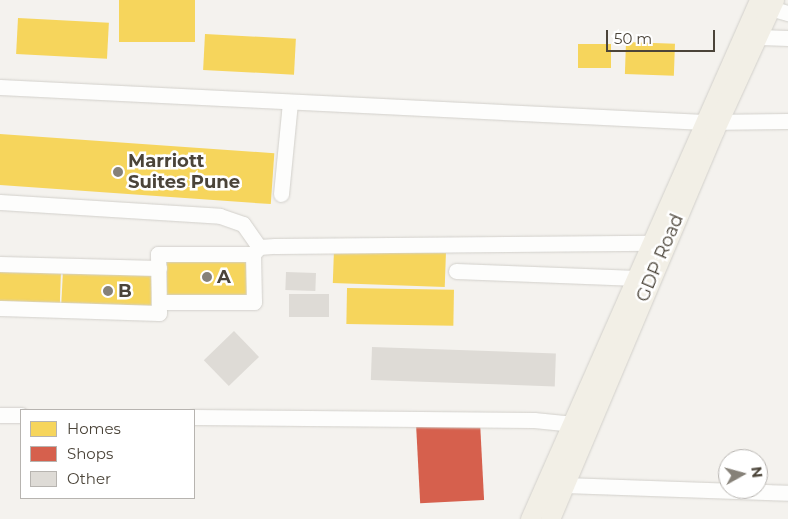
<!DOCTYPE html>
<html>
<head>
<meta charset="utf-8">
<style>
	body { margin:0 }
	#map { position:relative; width:788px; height:519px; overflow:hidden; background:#f4f2ee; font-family:Montserrat,sans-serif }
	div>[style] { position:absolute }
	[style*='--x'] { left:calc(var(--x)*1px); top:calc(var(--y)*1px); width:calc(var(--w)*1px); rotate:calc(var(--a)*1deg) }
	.homes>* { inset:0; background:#f6d55c; transform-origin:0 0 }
	.shops>* { inset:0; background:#d6604d; transform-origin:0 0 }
	.building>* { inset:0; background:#dedbd6; transform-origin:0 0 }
	.roads { filter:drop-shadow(0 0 1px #d2d0cb) drop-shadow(0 0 1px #d2d0cb) }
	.minor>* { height:15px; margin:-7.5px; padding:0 7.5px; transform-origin:7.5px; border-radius:7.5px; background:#fdfdfc }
	.major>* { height:19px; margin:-9.5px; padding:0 9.5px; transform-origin:9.5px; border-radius:9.5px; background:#f2efe6 }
	.dots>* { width:14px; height:14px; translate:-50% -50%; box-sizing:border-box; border:2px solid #fff; border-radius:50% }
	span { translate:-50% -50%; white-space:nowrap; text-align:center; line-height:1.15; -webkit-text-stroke:5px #fff; paint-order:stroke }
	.poi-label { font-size:18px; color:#4b4439; font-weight:700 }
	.left { translate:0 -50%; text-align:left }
	.street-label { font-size:18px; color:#4b4439 }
	.legend { position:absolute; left:20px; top:409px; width:175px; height:90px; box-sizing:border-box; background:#fff; border:1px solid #b7b4b0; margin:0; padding:6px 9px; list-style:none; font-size:15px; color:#4b4439 }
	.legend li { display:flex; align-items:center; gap:10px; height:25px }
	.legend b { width:25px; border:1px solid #b7b4b0 }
	.north { position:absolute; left:718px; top:449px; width:50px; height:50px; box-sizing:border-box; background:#fff; border:1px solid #b7b4b0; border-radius:50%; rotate:83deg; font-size:14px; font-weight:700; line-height:20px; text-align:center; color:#4b4439 }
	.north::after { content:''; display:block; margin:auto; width:18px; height:22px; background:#868178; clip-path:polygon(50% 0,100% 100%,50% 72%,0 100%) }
	.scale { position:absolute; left:606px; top:30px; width:109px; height:22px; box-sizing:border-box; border:2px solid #4b4439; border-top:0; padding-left:6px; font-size:15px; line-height:18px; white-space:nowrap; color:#4b4439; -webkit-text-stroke:4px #fff; paint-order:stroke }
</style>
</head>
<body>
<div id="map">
	<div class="homes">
		<div style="left:119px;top:0;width:76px;height:42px"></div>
		<div style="left:18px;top:18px;width:91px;height:36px;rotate:3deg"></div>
		<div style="left:205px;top:34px;width:91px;height:36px;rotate:3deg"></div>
		<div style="left:626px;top:42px;width:49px;height:32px;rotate:2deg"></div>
		<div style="left:578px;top:44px;width:33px;height:24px"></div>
		<div style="left:0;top:134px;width:275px;height:51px;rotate:4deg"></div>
		<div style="left:334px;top:249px;width:112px;height:34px;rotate:2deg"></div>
		<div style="left:249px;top:258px;width:37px;height:82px;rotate:90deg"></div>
		<div style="left:0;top:269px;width:61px;height:34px;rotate:2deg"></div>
		<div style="left:63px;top:271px;width:90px;height:36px;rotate:3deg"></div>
		<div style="left:347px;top:288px;width:107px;height:36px;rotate:1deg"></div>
	</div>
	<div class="shops">
		<div style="left:480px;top:422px;width:78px;height:64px;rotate:87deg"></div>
	</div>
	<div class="building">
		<div style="left:286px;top:272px;width:30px;height:18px;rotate:2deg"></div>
		<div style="left:289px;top:294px;width:40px;height:23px"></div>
		<div style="left:234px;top:331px;width:36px;height:42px;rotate:46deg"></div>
		<div style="left:372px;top:347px;width:184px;height:33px;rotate:2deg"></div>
	</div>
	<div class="roads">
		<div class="minor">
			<div style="--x:770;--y:8;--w:19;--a:16"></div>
			<div style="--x:759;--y:37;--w:29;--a:2"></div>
			<div style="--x:0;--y:87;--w:705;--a:2.85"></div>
			<div style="--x:704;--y:122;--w:84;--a:-0.7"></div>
			<div style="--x:281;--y:194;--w:92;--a:-84.4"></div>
			<div style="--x:0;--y:202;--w:220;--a:3.6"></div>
			<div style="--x:220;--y:216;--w:24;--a:19"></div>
			<div style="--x:243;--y:224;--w:28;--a:55"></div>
			<div style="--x:0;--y:264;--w:159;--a:1.4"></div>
			<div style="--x:456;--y:271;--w:181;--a:2.2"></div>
			<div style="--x:159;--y:302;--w:95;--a:0"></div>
			<div style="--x:254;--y:302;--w:48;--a:-91.2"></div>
			<div style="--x:0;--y:308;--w:159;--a:1.8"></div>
			<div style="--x:159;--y:313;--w:59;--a:-91"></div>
			<div style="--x:158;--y:254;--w:95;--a:0"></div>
			<div style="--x:253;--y:254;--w:9;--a:-49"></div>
			<div style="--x:259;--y:247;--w:16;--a:-4"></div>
			<div style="--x:275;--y:246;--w:378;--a:-0.5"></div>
			<div style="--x:0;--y:415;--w:21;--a:0"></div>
			<div style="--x:194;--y:417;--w:340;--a:0.5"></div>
			<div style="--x:534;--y:420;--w:40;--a:5.7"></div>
			<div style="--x:564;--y:485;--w:224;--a:2"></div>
		</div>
		<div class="major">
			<div style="--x:530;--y:519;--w:567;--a:-66.19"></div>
			<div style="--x:550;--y:519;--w:421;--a:-67.1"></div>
			<div style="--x:714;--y:131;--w:144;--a:-65.4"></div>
		</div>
	</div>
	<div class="dots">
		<div style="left:118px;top:172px;background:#868178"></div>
		<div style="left:207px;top:277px;background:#868178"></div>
		<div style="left:108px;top:291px;background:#868178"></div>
	</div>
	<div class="poi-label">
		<span class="left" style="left:128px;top:172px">Marriott<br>Suites Pune</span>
		<span class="left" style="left:217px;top:277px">A</span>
		<span class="left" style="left:118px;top:291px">B</span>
	</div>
	<div class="street-label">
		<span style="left:660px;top:258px;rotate:-67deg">GDP Road</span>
	</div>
	<ul class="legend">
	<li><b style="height:14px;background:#f6d55c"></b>Homes</li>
	<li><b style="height:14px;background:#d6604d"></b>Shops</li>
	<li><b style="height:14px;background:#dedbd6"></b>Other</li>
	</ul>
	<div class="north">N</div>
	<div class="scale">50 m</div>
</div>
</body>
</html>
